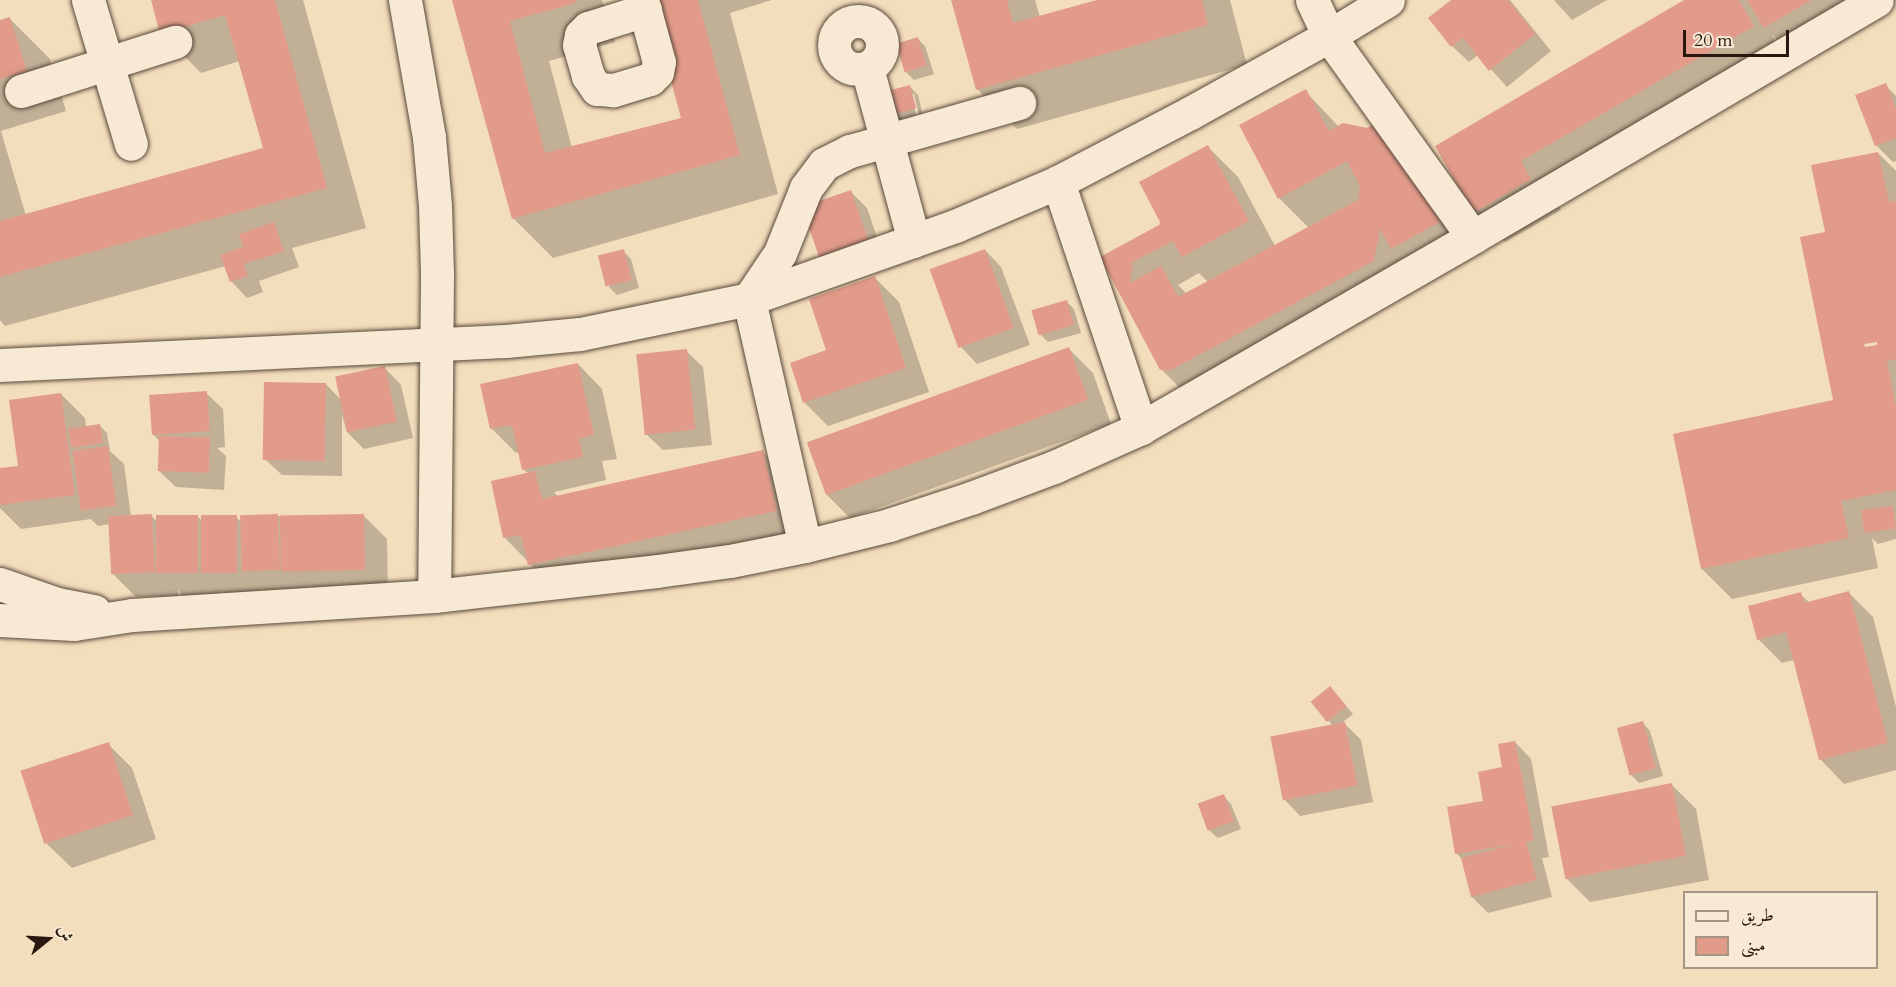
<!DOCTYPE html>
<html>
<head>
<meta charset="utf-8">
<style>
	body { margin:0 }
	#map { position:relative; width:1896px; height:987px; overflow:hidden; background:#f2ddbc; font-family:Cardo,Amiri,serif }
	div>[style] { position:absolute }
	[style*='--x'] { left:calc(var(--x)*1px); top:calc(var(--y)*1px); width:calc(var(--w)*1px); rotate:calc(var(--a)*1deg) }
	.shadow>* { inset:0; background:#0003 }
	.building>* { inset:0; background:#e29b8a; transform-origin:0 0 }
	.roads { filter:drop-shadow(0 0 2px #5a493b) drop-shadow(0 0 2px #5a493b) }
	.street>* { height:33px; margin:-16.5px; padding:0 16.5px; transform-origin:16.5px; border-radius:16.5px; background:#f7e9d3 }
	.street>.ring { margin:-16.5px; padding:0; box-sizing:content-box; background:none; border:33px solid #f7e9d3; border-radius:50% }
	.secondary>* { height:33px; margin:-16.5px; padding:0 16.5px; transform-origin:16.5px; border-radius:16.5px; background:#f7e9d3 }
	span { translate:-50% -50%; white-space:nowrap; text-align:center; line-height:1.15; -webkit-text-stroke:4.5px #f7e9d3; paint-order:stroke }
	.legend { position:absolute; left:1683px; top:891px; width:195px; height:78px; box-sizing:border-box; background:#f7e9d3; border:2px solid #a49585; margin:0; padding:8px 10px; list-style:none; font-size:18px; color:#281810 }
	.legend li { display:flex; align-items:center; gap:12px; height:30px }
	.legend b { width:30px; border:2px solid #a49585 }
	.north { position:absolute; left:18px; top:909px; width:60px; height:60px; -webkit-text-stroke:4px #f7e9d3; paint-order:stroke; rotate:72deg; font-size:16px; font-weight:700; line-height:24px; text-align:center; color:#281810 }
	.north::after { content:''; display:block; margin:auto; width:21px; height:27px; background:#281810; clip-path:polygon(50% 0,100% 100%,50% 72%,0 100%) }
	.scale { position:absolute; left:1683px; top:30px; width:106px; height:27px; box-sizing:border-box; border:3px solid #281810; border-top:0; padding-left:8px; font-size:18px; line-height:21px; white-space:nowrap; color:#281810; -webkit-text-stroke:4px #f7e9d3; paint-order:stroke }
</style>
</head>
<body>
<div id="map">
	<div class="shadow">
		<div style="clip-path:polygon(152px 0,303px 0,366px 228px,292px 248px,299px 267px,259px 281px,263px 292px,247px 298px,231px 281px,226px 266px,5px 326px,0 320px,0 22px,10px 19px,50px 59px,66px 111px,1px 131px,26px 216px,265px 149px,240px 61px,201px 73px,162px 33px)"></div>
		<div style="clip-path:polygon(454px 0,602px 0,615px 42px,549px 61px,572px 148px,683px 119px,651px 0,772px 0,730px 13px,778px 194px,553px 258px,513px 218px)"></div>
		<div style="clip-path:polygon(953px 0,1035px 0,1040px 17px,1103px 0,1230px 0,1247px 65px,1017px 129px,977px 89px)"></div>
		<div style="clip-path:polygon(1453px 0,1510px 0,1551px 51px,1507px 87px,1478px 55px,1469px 62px,1452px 46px)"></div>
		<div style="clip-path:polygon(1554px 0,1607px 0,1572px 20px)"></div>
		<div style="clip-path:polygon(1687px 0,1849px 0,1781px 44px,1772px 34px,1784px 57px,1551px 192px,1561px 210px,1505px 242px,1475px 212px,1437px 146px)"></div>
		<div style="clip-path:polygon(917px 38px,925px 46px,934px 74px,914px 80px,906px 72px)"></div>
		<div style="clip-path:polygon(1885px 85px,1896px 96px,1896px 161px,1893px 162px,1876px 145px)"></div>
		<div style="clip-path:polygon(evenodd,910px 87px,918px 95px,923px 116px,895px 124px,887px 115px,910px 87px,911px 94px,914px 94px,919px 115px,916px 116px,911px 94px)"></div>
		<div style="clip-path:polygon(evenodd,1305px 91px,1339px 127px,1367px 129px,1469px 253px,1192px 400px,1161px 369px,1102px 258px,1161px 226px,1208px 147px,1238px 177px,1275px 246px,1309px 228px,1279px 198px,1305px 91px,1199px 273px,1208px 282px,1187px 294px,1178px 285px,1199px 273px)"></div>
		<div style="clip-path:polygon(evenodd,1878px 153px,1896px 171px,1896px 539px,1878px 544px,1872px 538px,1878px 568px,1732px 599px,1702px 569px,1835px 401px,1827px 233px,1878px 153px,1878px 340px,1879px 346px,1864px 349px,1863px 343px,1878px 340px)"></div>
		<div style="clip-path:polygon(851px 192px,867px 208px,886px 264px,823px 264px)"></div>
		<div style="clip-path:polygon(985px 250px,1001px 267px,1030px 345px,977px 364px,961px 347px)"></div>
		<div style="clip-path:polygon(623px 251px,631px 259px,639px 288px,617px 295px,609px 287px)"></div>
		<div style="clip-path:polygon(875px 278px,899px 302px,929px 392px,828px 426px,804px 402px,828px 351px)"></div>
		<div style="clip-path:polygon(1066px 301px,1074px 309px,1081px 333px,1048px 342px,1040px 334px)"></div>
		<div style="clip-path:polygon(1069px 349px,1093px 373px,1111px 424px,850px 518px,826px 494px,808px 442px)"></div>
		<div style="clip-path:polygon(686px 351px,703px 367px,712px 445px,663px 450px,646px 434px)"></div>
		<div style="clip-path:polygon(578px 364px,602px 389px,617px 459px,602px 461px,606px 480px,554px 492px,559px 497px,763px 452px,793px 482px,807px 541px,560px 595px,505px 538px,529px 474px,523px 469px,520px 452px,516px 453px,492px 429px,482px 385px)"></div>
		<div style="clip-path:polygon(385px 368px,401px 385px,413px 438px,364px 449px,347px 432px,342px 415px,342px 476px,282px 475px,265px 459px,326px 384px,340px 399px)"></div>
		<div style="clip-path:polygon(206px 393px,223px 409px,225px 447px,217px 448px,226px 456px,224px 490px,176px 487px,159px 471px,160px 442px,153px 434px)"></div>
		<div style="clip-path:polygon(61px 394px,85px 418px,86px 428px,99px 425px,107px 433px,110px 451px,124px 464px,131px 517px,151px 516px,158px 522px,197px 516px,203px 522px,236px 517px,242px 523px,277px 516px,363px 515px,387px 539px,388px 594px,268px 594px,262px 588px,263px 595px,228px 596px,222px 591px,222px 596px,184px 597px,178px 590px,178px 596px,136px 597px,112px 573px,110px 524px,98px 526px,91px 519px,21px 529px,0 508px,0 470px,20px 467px)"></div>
		<div style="clip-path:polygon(1849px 593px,1873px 617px,1896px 707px,1896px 770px,1844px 784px,1820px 759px,1794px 660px,1782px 663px,1758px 639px,1800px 594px,1810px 603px)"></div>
		<div style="clip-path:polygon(1330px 688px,1353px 714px,1343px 722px,1361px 740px,1373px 802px,1300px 816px,1284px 799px,1333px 726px,1313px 702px)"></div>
		<div style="clip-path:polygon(1642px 722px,1650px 731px,1663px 776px,1639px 783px,1631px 775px,1618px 729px)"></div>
		<div style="clip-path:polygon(1515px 742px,1531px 759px,1549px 857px,1542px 858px,1552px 897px,1488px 913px,1472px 897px,1463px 860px,1457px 854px)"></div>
		<div style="clip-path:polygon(108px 744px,132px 768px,156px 839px,72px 868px,47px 844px)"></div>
		<div style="clip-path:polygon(1672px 785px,1696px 809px,1709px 880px,1590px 902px,1566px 878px)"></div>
		<div style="clip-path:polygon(1223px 796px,1231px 804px,1241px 829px,1218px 838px,1209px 830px)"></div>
	</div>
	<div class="building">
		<div style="clip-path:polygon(151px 0,275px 0,327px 188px,0 277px,0 221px,263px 148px,225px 15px,160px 34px)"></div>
		<div style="clip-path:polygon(452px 0,575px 0,576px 3px,510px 21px,545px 153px,681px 118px,649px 0,698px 0,740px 155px,512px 219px)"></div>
		<div style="clip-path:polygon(951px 0,1007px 0,1013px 23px,1097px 0,1202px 0,1208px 25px,976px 90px)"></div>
		<div style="clip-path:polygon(1451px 0,1508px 0,1535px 34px,1489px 71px,1463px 38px,1451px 47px,1428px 18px)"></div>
		<div style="clip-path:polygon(1684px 0,1739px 0,1754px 26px,1521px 161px,1531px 179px,1473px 213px,1435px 146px)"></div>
		<div style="clip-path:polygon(1747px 0,1811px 0,1764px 28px)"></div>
		<div style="clip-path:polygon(10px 17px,27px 71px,0 79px,0 20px)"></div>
		<div style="left:918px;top:37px;width:30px;height:23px;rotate:73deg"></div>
		<div style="clip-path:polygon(1886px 83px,1896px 109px,1896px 138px,1875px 146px,1855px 95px)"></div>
		<div style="left:910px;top:85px;width:24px;height:31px;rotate:75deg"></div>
		<div style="clip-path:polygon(1306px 89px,1329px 131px,1343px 123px,1367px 128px,1380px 120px,1397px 143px,1440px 222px,1391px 249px,1380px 229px,1374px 261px,1169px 371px,1160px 370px,1100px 257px,1159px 225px,1160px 222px,1139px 182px,1208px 145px,1249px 221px,1182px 257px,1173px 241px,1133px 262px,1130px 283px,1161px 266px,1178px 297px,1358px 200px,1360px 186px,1347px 161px,1278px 199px,1239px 125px)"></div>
		<div style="clip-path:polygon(evenodd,1878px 152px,1889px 202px,1896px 201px,1896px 359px,1887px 361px,1896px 407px,1896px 490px,1841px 501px,1849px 538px,1701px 569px,1673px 434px,1833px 400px,1800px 237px,1825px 232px,1811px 165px,1878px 152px,1877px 342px,1877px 345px,1865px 347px,1864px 344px,1877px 342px)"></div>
		<div style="left:851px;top:190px;width:61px;height:52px;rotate:71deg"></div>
		<div style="clip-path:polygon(274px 222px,284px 251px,244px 264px,248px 276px,230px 282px,220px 255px,243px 247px,239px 234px)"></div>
		<div style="left:624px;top:249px;width:32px;height:27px;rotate:76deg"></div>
		<div style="left:985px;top:249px;width:84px;height:59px;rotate:70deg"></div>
		<div style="clip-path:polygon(875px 276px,906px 368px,803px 403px,790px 363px,826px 350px,809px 299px)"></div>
		<div style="left:1067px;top:300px;width:26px;height:37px;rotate:74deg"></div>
		<div style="left:1069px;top:347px;width:56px;height:279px;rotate:70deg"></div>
		<div style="left:687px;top:349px;width:81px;height:51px;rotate:84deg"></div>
		<div style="clip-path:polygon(578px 363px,594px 435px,579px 438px,583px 457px,522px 470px,512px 425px,490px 429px,480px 384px)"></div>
		<div style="left:385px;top:366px;width:57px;height:51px;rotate:78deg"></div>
		<div style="left:264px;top:382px;width:62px;height:78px;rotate:1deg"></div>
		<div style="left:207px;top:391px;width:40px;height:58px;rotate:86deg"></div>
		<div style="clip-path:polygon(61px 393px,75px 495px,0 505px,0 468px,18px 466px,9px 400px)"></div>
		<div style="left:100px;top:424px;width:19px;height:32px;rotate:81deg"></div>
		<div style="left:159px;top:436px;width:51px;height:35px;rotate:2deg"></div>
		<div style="left:108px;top:446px;width:60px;height:36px;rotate:82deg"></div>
		<div style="clip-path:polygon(763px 450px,777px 511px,528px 565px,521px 535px,503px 538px,491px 481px,535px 471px,542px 499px)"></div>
		<div style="left:1893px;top:506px;width:23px;height:32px;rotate:83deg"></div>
		<div style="left:152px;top:514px;width:58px;height:44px;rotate:87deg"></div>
		<div style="left:278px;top:514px;width:56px;height:38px;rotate:88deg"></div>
		<div style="left:364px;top:514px;width:56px;height:84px;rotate:89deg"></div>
		<div style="left:156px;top:515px;width:42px;height:58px"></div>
		<div style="left:201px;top:515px;width:36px;height:58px"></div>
		<div style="clip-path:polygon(1849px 591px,1888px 743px,1819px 760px,1786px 632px,1757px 640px,1748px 606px,1801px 592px,1804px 603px)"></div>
		<div style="left:1330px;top:686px;width:26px;height:25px;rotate:51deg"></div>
		<div style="left:1643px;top:721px;width:49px;height:27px;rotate:75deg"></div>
		<div style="left:1345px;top:722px;width:65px;height:76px;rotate:79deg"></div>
		<div style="clip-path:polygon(1515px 741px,1534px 840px,1526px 842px,1537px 880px,1471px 897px,1461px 858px,1515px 844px,1455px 854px,1447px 807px,1483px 801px,1478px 772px,1502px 767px,1498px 744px)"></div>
		<div style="left:109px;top:742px;width:77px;height:93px;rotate:72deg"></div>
		<div style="left:1672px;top:783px;width:74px;height:123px;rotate:79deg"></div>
		<div style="left:1224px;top:794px;width:29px;height:28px;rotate:70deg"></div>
	</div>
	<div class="roads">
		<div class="street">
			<div style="--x:88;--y:0;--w:150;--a:73.4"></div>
			<div style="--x:405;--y:0;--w:139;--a:80.1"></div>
			<div style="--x:429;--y:137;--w:69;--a:85"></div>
			<div style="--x:435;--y:206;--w:68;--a:88.3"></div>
			<div style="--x:437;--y:274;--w:322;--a:90.5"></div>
			<div style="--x:642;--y:0;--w:64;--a:74.7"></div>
			<div style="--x:659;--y:62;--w:10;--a:101"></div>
			<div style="--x:657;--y:72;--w:10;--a:135"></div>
			<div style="--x:650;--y:79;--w:39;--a:163"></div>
			<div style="--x:613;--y:90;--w:16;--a:-176"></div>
			<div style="--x:597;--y:89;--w:16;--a:-125"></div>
			<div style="--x:588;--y:76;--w:32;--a:-106"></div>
			<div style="--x:579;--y:45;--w:10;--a:-79"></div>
			<div style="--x:581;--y:35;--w:10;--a:-45"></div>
			<div style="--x:588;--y:28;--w:60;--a:-17.5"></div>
			<div style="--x:1312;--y:0;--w:40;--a:65"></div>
			<div style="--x:1329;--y:36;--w:247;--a:54.4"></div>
			<div class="ring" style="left:834px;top:21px;width:15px;height:15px"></div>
			<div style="--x:867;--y:68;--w:179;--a:74.8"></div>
			<div style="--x:21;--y:91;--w:162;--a:-17.7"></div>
			<div style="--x:1058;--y:182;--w:260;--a:71.4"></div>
			<div style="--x:0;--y:365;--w:507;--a:-2.72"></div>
			<div style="--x:506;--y:341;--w:74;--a:-5.4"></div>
			<div style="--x:580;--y:334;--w:173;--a:-11.7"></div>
			<div style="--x:749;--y:299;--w:219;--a:-19.5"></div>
			<div style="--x:955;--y:226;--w:112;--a:-23.1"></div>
			<div style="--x:1058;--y:182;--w:149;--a:-27.6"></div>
			<div style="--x:1190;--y:113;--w:159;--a:-29"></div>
			<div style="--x:1329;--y:36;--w:69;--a:-31.4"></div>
			<div style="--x:805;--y:546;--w:253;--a:-102.8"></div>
			<div style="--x:749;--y:299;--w:55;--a:-56"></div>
			<div style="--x:780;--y:253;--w:70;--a:-68.2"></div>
			<div style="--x:806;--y:188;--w:30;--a:-53"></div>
			<div style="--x:824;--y:164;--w:29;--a:-27"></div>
			<div style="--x:850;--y:151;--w:176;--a:-15.9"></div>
		</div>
		<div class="secondary">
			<div style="--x:0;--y:584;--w:60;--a:19.3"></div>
			<div style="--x:57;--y:604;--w:38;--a:11"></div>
			<div style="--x:0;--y:620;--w:74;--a:3.1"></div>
			<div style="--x:74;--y:624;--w:59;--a:-8.8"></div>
			<div style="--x:132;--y:615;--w:303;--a:-3.6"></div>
			<div style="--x:434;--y:596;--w:224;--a:-6.4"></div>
			<div style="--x:657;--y:571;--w:74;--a:-7.8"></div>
			<div style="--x:730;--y:561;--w:76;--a:-11.3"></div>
			<div style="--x:805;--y:546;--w:87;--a:-14"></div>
			<div style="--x:889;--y:525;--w:86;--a:-18.2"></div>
			<div style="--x:971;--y:498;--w:89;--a:-20.5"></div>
			<div style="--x:1054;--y:467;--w:95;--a:-24.1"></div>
			<div style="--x:1141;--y:428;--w:383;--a:-29.9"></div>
			<div style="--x:1473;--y:237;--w:468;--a:-30.4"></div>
		</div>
	</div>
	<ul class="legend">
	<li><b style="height:8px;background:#f7e9d3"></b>طريق</li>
	<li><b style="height:16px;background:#e29b8a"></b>مبنى</li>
	</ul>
	<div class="north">ش</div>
	<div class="scale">20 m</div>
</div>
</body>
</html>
